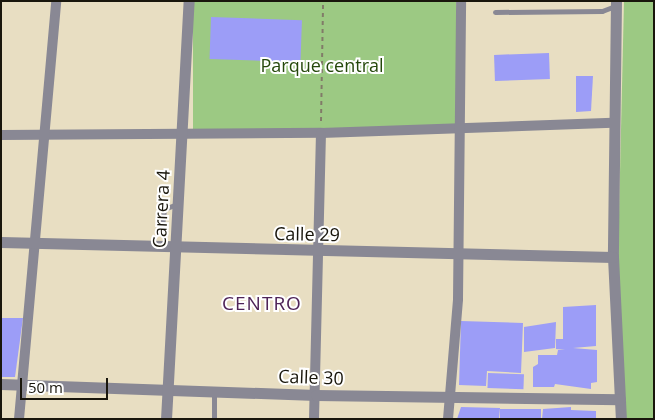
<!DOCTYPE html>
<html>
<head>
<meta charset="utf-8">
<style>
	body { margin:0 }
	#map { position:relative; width:655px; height:420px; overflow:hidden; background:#e8dec2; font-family:"Open Sans",sans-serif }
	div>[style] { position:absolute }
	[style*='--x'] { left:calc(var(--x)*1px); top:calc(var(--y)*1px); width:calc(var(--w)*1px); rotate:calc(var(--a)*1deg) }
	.green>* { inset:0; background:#9cc983; transform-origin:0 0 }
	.building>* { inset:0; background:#9c9df7; transform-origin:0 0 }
	.path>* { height:2px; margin-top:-1px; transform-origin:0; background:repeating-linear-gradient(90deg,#817b68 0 4px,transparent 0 8px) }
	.service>* { height:5px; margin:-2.5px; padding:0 2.5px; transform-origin:2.5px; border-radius:2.5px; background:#898894 }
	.minor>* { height:10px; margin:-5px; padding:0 5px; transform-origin:5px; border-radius:5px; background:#898894 }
	.tertiary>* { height:11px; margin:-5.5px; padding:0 5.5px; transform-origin:5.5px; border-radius:5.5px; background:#898894 }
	span { translate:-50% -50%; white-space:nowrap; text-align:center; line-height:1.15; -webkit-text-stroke:4px #fff; paint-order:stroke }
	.park-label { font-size:18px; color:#25480b }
	.street-label { font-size:18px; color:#19160c }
	.neighbourhood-label { font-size:19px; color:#4e2357; letter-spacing:1px }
	.frame { position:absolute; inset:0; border:2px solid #19160c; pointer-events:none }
	.scale { position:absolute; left:20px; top:378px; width:88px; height:22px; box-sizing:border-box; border:2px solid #19160c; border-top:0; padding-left:6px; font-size:15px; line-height:18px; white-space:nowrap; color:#19160c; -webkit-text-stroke:4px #fff; paint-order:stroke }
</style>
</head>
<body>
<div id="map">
	<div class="green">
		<div style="left:193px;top:1px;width:263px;height:130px"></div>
		<div style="clip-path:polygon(624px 1px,654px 1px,654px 419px,625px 419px,618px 259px)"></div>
	</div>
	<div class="building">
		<div style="left:211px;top:17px;width:91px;height:42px;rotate:2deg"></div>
		<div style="left:549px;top:53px;width:26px;height:55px;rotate:88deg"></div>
		<div style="clip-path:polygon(576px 76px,593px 76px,591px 111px,576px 112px)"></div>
		<div style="clip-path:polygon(596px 305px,596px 346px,573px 348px,597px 350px,597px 382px,591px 383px,591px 389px,555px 384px,554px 387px,533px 387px,533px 367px,538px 364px,538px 355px,557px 355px,558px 350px,565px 350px,556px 349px,556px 339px,563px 339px,563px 307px)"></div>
		<div style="clip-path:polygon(1px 318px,23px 318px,15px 377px,1px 377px)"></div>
		<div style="clip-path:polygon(461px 321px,523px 323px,521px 373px,487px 371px,486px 386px,459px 385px)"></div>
		<div style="clip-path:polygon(556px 322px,555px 348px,524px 352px,524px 327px)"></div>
		<div style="left:488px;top:373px;width:36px;height:15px;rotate:2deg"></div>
		<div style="clip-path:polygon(461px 407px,500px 408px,499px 419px,457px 419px)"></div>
		<div style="clip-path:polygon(571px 407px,571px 410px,596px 411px,596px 419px,542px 419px,543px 409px)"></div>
		<div style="left:500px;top:409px;width:41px;height:10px"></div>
	</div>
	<div class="path">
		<div style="--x:321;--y:121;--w:120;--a:-89"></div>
	</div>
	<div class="service">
		<div style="--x:495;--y:12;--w:107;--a:-0.5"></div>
		<div style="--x:602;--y:11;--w:14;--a:-21"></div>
		<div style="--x:162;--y:226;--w:17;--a:-83"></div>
		<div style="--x:164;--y:209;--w:14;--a:-21"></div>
		<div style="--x:214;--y:391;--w:28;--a:90"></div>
	</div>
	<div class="minor">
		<div style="--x:1;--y:135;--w:320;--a:-0.4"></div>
		<div style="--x:321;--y:133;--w:292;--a:-2"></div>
		<div style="--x:19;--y:419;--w:420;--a:-84.9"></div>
		<div style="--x:314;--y:419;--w:286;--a:-88.6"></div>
		<div style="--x:448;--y:419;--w:120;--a:-85.2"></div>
		<div style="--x:458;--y:299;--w:298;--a:-89.4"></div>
	</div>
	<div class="tertiary">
		<div style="--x:616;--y:1;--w:256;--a:90.7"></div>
		<div style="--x:613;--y:257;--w:162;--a:87.2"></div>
		<div style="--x:1;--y:242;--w:612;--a:1.4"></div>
		<div style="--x:1;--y:384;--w:315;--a:2"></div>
		<div style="--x:316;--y:395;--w:304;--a:0.8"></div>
		<div style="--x:166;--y:419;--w:419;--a:-86.9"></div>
	</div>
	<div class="park-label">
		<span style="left:322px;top:65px">Parque central</span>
	</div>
	<div class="street-label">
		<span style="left:161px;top:209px;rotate:-87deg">Carrera 4</span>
		<span style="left:307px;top:234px;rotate:1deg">Calle 29</span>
		<span style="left:311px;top:377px;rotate:2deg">Calle 30</span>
	</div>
	<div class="neighbourhood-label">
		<span style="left:262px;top:304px">CENTRO</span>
	</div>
	<div class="frame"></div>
	<div class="scale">50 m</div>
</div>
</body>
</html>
